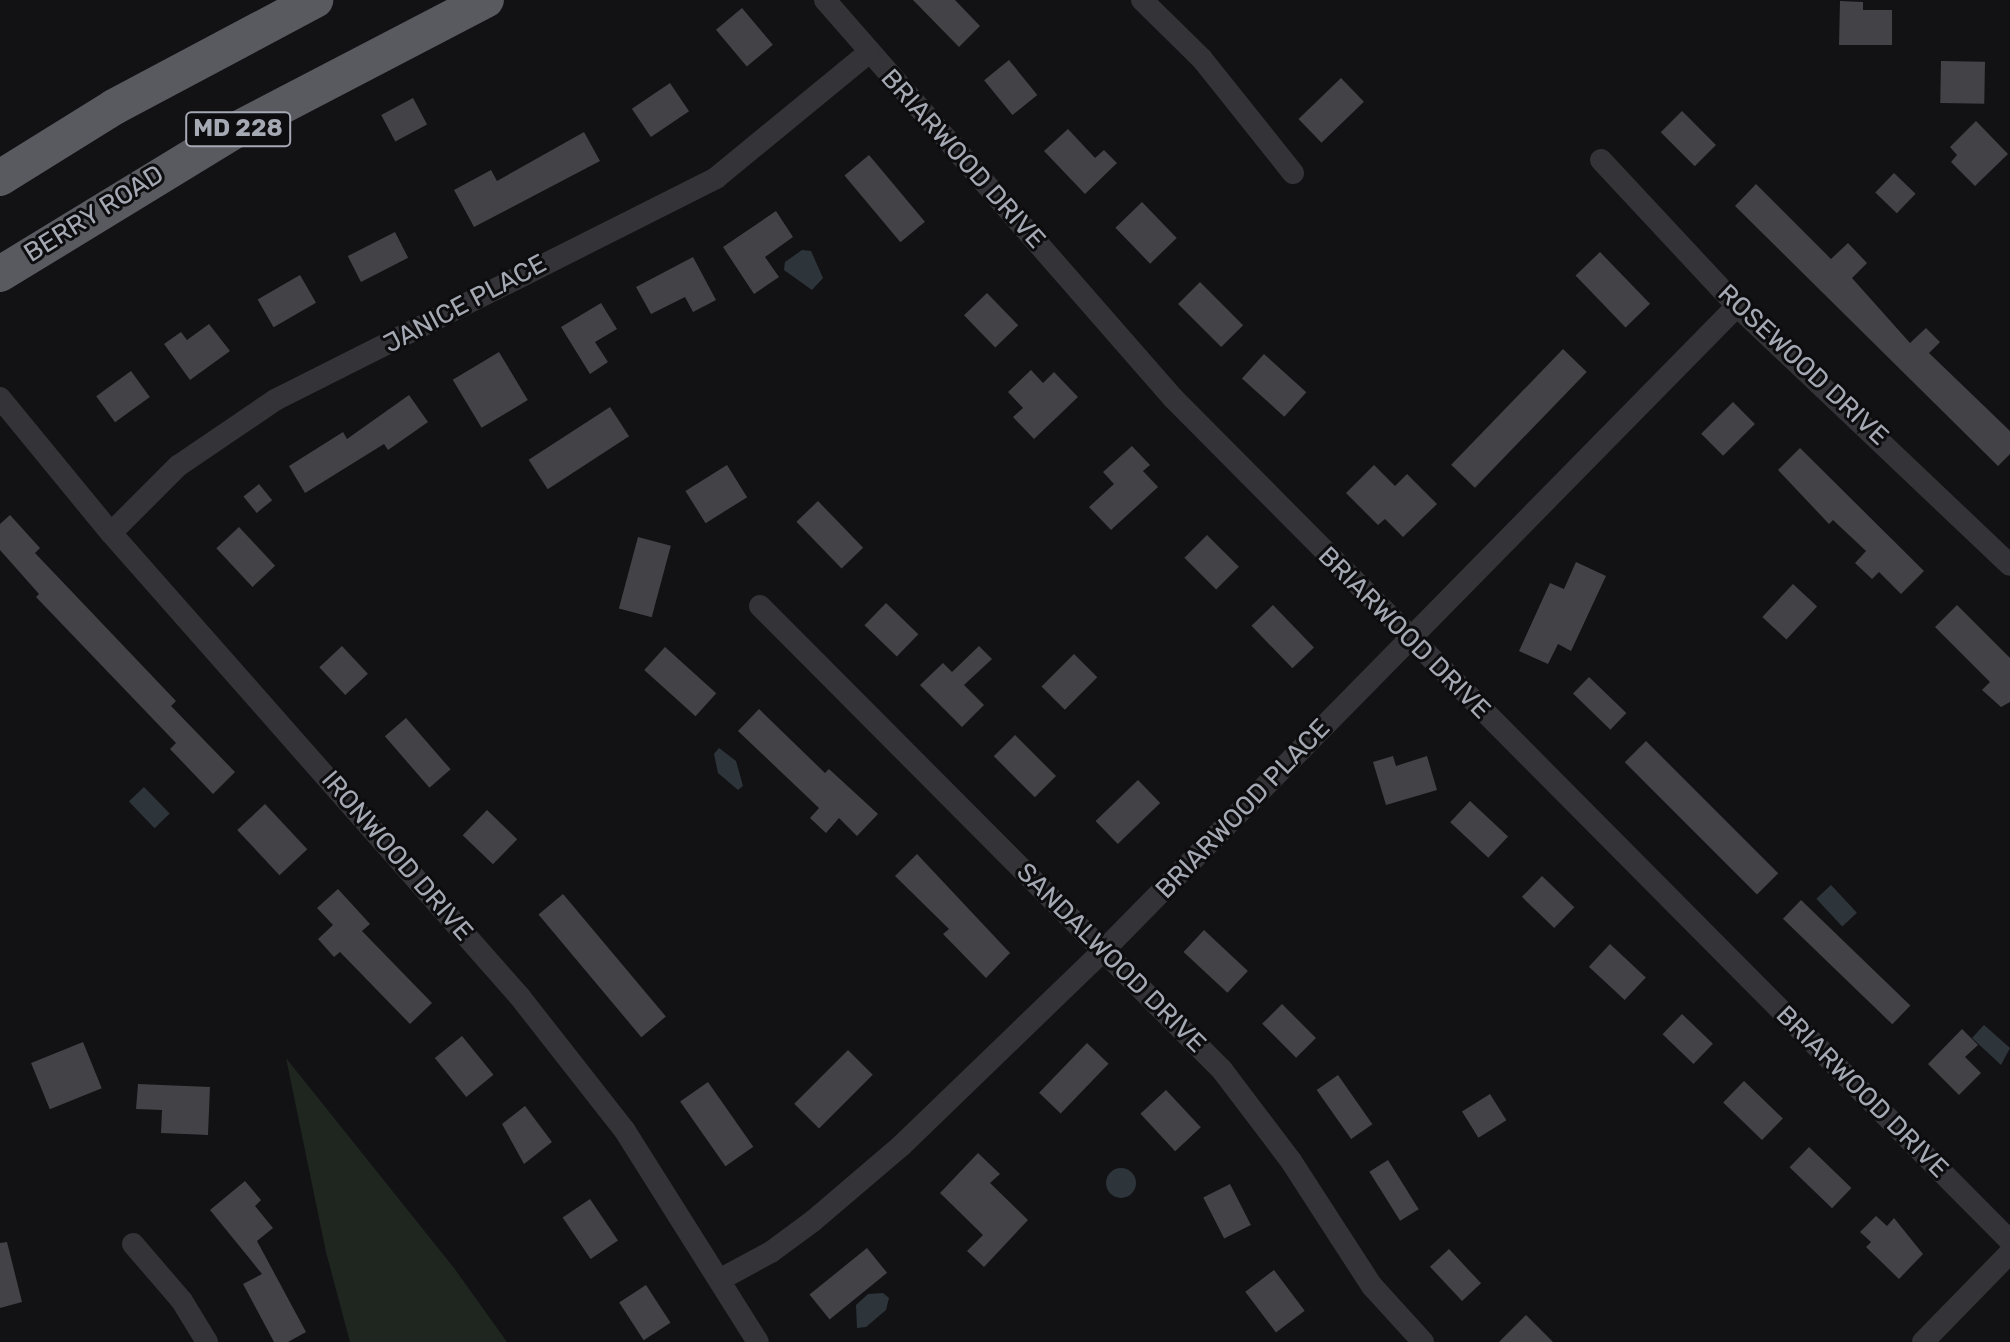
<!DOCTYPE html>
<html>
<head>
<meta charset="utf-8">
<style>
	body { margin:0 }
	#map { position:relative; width:2010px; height:1342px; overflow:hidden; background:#121214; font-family:Rubik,sans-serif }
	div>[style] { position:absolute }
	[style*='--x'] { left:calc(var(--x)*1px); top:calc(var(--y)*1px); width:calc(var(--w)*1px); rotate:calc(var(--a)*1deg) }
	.green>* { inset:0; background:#1f2620 }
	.water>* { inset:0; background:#2d353b; transform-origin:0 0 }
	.round { border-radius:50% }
	.building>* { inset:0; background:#424247; transform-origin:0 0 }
	.minor>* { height:22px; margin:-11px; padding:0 11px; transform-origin:11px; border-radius:11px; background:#343438 }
	.trunk>* { height:36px; margin:-18px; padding:0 18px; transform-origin:18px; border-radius:18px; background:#585a60 }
	span { translate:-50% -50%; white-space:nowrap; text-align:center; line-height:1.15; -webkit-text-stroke:6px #0d0d0f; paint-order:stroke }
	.shield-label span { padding:2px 6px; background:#0d0d0f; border:2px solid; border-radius:6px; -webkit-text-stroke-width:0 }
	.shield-label { font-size:24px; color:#a5a9b3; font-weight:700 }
	.street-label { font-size:26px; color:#a5a9b3 }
</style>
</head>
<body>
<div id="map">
	<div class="green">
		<div style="clip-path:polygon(286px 1058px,454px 1268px,507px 1342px,350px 1342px,326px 1252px)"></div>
	</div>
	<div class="water">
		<div style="clip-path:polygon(802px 250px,811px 251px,823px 278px,812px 290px,784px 270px,785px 262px)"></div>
		<div style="clip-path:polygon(719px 748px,736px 761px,743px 786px,738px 790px,718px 773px,714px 754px)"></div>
		<div style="left:144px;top:787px;width:37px;height:21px;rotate:46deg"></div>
		<div style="left:1831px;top:885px;width:38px;height:20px;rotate:47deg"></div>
		<div style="clip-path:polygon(1984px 1025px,2010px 1048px,2001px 1065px,1972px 1038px)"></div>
		<div class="round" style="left:1106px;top:1168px;width:30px;height:30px"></div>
		<div style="clip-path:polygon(883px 1293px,889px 1298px,886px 1310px,866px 1327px,857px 1328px,856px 1305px,868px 1294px)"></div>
	</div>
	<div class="building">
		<div style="clip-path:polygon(913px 0,955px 0,980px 26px,959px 47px)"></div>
		<div style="clip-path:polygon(1840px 1px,1863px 2px,1863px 10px,1892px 10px,1892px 45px,1839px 45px)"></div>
		<div style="left:742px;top:8px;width:48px;height:34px;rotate:50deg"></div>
		<div style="left:1009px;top:60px;width:45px;height:32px;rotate:51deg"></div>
		<div style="left:1941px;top:61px;width:44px;height:42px;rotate:1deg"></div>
		<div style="left:1341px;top:78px;width:33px;height:59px;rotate:46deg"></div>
		<div style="left:670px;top:83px;width:34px;height:46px;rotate:56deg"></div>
		<div style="left:413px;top:98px;width:30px;height:36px;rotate:62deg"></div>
		<div style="left:1682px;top:111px;width:48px;height:30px;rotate:45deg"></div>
		<div style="clip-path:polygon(1976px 121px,2008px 154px,1975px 186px,1951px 162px,1957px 155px,1950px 147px)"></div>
		<div style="clip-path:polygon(1068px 129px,1095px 158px,1104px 150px,1117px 163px,1085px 194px,1044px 151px)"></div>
		<div style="clip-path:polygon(584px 132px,600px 161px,474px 227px,454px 190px,491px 170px,497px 181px)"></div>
		<div style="left:869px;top:155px;width:87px;height:32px;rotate:50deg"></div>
		<div style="left:1894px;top:173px;width:30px;height:27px;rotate:44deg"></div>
		<div style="clip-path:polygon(1756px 184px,1831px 259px,1848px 243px,1867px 263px,1852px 278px,1910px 343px,1926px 328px,1940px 342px,1929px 353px,2010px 431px,2010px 454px,1998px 466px,1735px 206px)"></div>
		<div style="left:1142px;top:202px;width:50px;height:37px;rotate:46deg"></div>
		<div style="clip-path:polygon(776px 211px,793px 237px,765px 257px,779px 277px,754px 294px,723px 247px)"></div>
		<div style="left:395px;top:232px;width:29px;height:53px;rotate:63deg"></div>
		<div style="left:1600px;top:252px;width:72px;height:34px;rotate:46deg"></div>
		<div style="clip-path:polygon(693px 257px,716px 300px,693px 312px,685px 297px,651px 314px,636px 287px)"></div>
		<div style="left:300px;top:275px;width:32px;height:49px;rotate:60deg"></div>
		<div style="left:1200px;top:282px;width:61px;height:31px;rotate:45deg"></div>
		<div style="left:987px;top:293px;width:45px;height:32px;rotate:46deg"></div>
		<div style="clip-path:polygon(601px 303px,617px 329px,595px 342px,608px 362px,590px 374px,561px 327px)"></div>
		<div style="clip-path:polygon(209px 324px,230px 351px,190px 380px,164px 344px,181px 332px,187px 340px)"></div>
		<div style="left:1563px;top:349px;width:33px;height:161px;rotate:44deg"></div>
		<div style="left:499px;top:352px;width:56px;height:54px;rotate:59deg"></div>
		<div style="left:1264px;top:354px;width:57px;height:33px;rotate:42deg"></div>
		<div style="clip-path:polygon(1031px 370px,1043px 383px,1054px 372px,1078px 397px,1034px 439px,1013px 417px,1023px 408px,1008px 392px)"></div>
		<div style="left:131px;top:371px;width:32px;height:43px;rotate:54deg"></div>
		<div style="clip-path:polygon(409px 395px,428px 422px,388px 450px,384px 444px,305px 493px,289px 466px,343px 432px,347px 439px)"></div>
		<div style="left:1733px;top:402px;width:31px;height:45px;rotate:45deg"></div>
		<div style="left:610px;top:407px;width:35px;height:97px;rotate:57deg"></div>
		<div style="clip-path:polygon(1132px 446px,1150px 465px,1143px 471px,1158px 487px,1111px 530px,1089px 507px,1114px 484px,1103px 472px)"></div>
		<div style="clip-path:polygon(1800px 448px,1924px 571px,1901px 594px,1879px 572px,1872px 579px,1855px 563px,1866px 551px,1833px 520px,1829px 524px,1778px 470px)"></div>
		<div style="left:727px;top:465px;width:38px;height:49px;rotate:58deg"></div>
		<div style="clip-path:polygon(1374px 465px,1395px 486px,1407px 474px,1437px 504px,1403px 537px,1385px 519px,1378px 525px,1346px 493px)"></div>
		<div style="left:259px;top:484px;width:21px;height:20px;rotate:51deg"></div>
		<div style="left:818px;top:501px;width:65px;height:30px;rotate:46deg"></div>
		<div style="clip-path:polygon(10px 515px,40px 548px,35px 553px,176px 701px,171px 706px,235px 772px,213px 794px,170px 749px,176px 743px,36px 597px,39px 594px,0 550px,0 524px)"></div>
		<div style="left:239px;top:527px;width:53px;height:31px;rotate:47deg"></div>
		<div style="left:1207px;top:535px;width:45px;height:32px;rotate:45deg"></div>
		<div style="left:638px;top:537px;width:34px;height:74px;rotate:15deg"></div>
		<div style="clip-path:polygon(1576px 562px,1606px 576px,1571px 651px,1558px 644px,1548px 664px,1519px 651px,1550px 583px,1564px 589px)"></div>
		<div style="left:1793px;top:584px;width:33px;height:45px;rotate:43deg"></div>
		<div style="left:886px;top:603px;width:45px;height:31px;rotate:44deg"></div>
		<div style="left:1273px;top:605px;width:59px;height:30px;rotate:46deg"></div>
		<div style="clip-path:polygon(1957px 605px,2010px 658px,2010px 702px,2001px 707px,1982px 690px,1990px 682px,1935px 627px)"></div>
		<div style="left:342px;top:646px;width:38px;height:31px;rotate:47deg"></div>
		<div style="clip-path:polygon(979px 646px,992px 659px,964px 685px,984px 705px,962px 727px,920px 685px,943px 663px,952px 672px)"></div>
		<div style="left:665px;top:647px;width:69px;height:31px;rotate:42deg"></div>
		<div style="left:1074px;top:654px;width:33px;height:46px;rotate:45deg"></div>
		<div style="left:1589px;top:677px;width:52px;height:23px;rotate:44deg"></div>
		<div style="clip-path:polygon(759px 709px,825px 773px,829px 769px,878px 814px,857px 836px,839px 818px,826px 833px,810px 818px,819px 808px,738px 731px)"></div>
		<div style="left:406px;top:718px;width:68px;height:28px;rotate:49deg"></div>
		<div style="left:1015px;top:735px;width:58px;height:30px;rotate:45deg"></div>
		<div style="left:1646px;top:741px;width:187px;height:30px;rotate:45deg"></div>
		<div style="clip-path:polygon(1393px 756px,1396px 766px,1427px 756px,1437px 790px,1386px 805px,1373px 762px)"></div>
		<div style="left:1138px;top:780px;width:32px;height:59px;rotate:46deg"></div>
		<div style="left:1470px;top:801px;width:52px;height:29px;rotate:43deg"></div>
		<div style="left:265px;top:804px;width:62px;height:38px;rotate:47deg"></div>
		<div style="left:487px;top:810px;width:42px;height:35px;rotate:44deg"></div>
		<div style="clip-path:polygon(917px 854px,1010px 953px,986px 978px,943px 934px,949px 929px,895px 876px)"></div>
		<div style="left:1542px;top:876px;width:45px;height:29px;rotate:44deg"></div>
		<div style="clip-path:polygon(338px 889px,370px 924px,362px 931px,432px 1003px,410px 1024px,340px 952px,334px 957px,318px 939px,333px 925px,317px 908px)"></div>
		<div style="left:563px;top:894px;width:160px;height:32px;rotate:50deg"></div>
		<div style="left:1801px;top:900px;width:152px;height:26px;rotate:44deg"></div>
		<div style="left:1204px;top:930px;width:60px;height:30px;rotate:43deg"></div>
		<div style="left:1610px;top:944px;width:49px;height:31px;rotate:43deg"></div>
		<div style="left:1282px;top:1004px;width:48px;height:28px;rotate:45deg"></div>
		<div style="left:1682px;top:1014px;width:43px;height:28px;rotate:44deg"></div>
		<div style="clip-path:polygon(1962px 1029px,1978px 1045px,1965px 1057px,1981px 1073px,1959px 1095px,1928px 1064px)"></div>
		<div style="left:462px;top:1036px;width:50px;height:35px;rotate:51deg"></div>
		<div style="left:83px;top:1042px;width:50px;height:56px;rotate:68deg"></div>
		<div style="left:1087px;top:1043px;width:30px;height:69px;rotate:44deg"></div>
		<div style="left:848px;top:1050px;width:35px;height:76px;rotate:45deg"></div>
		<div style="left:1338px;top:1075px;width:60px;height:26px;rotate:55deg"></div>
		<div style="left:1744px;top:1081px;width:54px;height:30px;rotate:44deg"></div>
		<div style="left:708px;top:1082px;width:79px;height:34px;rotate:55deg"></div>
		<div style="clip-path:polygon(138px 1084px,210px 1087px,208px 1135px,161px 1133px,162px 1110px,136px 1109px)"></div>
		<div style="left:1166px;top:1090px;width:51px;height:35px;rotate:47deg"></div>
		<div style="left:1490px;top:1094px;width:31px;height:33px;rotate:58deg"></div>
		<div style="clip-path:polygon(525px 1106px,552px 1142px,524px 1164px,502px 1124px)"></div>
		<div style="left:1809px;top:1147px;width:59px;height:28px;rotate:44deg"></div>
		<div style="clip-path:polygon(978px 1153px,1000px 1174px,990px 1183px,1028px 1220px,984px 1267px,967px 1251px,983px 1235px,940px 1193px)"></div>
		<div style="left:1388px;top:1160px;width:58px;height:22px;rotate:58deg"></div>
		<div style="clip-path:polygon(245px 1181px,261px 1200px,255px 1206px,273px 1228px,257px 1241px,306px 1332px,288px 1342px,274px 1342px,243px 1284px,262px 1274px,210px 1210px)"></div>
		<div style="left:1230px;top:1184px;width:46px;height:30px;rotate:63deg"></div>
		<div style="left:590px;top:1199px;width:50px;height:33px;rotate:56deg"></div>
		<div style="clip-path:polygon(1876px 1216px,1887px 1226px,1894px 1218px,1923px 1254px,1899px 1279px,1866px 1247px,1871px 1242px,1860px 1232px)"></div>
		<div style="clip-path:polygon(7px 1242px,22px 1302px,0 1308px,0 1243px)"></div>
		<div style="left:867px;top:1248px;width:32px;height:74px;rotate:51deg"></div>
		<div style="left:1449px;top:1249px;width:47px;height:26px;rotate:47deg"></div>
		<div style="left:1274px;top:1270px;width:51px;height:36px;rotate:53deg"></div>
		<div style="left:646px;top:1285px;width:45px;height:32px;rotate:57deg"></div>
		<div style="clip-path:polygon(1526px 1315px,1553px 1342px,1499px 1342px)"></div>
	</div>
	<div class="minor">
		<div style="--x:825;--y:0;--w:529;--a:48.83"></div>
		<div style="--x:1173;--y:398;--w:1188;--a:45.2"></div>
		<div style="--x:1142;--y:0;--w:84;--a:44.5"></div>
		<div style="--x:1202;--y:59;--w:146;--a:51.4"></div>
		<div style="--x:1601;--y:160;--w:200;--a:47"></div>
		<div style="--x:1737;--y:306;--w:376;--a:43.5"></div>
		<div style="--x:0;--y:398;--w:175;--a:50.6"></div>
		<div style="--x:111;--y:533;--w:619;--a:48.6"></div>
		<div style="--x:520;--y:997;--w:170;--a:51.9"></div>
		<div style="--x:625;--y:1131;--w:249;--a:57.8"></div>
		<div style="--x:111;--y:533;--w:95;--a:-45"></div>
		<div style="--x:178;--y:466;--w:117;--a:-34.2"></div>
		<div style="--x:275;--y:400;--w:494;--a:-26.7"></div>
		<div style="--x:716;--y:178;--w:197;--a:-39.4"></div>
		<div style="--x:760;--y:606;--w:655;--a:45.12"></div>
		<div style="--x:1222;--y:1070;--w:114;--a:52.8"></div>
		<div style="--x:1291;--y:1161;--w:149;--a:57.1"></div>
		<div style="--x:1372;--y:1286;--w:76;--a:47.7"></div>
		<div style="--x:133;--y:1244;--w:75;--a:49.3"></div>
		<div style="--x:182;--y:1301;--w:48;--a:58.6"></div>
		<div style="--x:721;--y:1279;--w:57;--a:-28.4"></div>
		<div style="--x:771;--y:1252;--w:52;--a:-36.4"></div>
		<div style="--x:813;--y:1221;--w:117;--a:-40.5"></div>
		<div style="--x:902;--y:1145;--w:281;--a:-44"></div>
		<div style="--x:1104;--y:950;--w:903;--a:-45.49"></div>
		<div style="--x:1923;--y:1342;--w:124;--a:-45.7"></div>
	</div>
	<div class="trunk">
		<div style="--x:0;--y:178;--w:134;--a:-31.9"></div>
		<div style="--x:114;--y:107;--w:228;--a:-28"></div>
		<div style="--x:0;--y:274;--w:274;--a:-31.4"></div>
		<div style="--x:234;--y:131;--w:284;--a:-27.5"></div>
	</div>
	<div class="shield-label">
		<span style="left:238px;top:129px">MD 228</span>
	</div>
	<div class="street-label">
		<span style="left:963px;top:159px;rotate:48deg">BRIARWOOD DRIVE</span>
		<span style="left:94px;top:214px;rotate:-32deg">BERRY ROAD</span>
		<span style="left:465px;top:304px;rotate:-28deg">JANICE PLACE</span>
		<span style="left:1803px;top:365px;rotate:43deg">ROSEWOOD DRIVE</span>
		<span style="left:1404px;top:633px;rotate:45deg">BRIARWOOD DRIVE</span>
		<span style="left:1243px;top:809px;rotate:-46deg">BRIARWOOD PLACE</span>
		<span style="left:397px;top:856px;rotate:49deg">IRONWOOD DRIVE</span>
		<span style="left:1111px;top:958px;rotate:45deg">SANDALWOOD DRIVE</span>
		<span style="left:1862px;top:1092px;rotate:45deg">BRIARWOOD DRIVE</span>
	</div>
</div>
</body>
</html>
